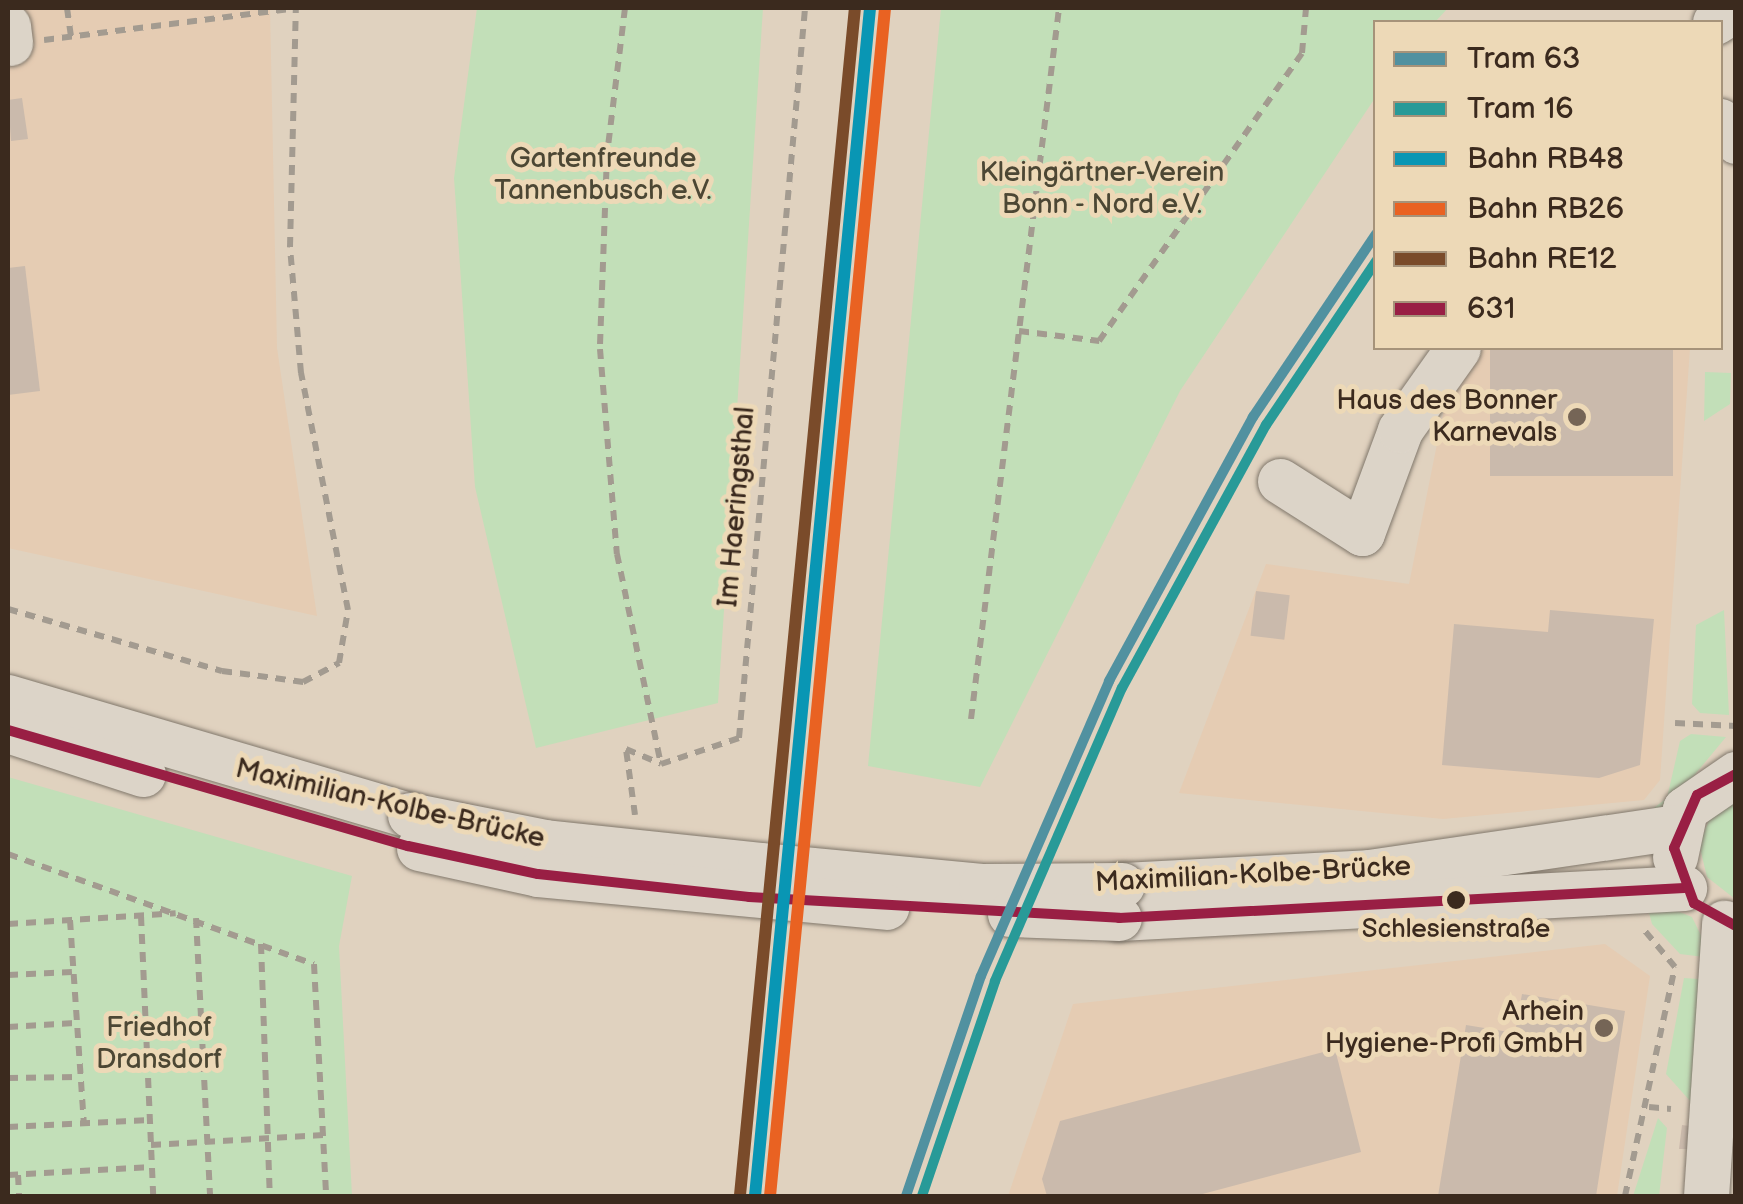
<!DOCTYPE html>
<html>
<head>
<meta charset="utf-8">
<style>
	body { margin:0 }
	#map { position:relative; width:1743px; height:1204px; overflow:hidden; background:#e0d2bf; font-family:"Balsamiq Sans",sans-serif }
	div>[style] { position:absolute }
	[style*='--x'] { left:calc(var(--x)*1px); top:calc(var(--y)*1px); width:calc(var(--w)*1px); rotate:calc(var(--a)*1deg) }
	.built>* { inset:0; background:#e5ccb3 }
	.green>* { inset:0; background:#c2dfb8 }
	.building>* { inset:0; background:#cabaac; transform-origin:0 0 }
	.path>* { height:6px; margin-top:-3px; transform-origin:0; background:repeating-linear-gradient(90deg,#a39b90 0 10px,transparent 0 18px) }
	.roads { filter:drop-shadow(0 0 2px #80776b) drop-shadow(0 0 2px #80776b) }
	.minor>* { height:45px; margin:-22.5px; padding:0 22.5px; transform-origin:22.5px; border-radius:22.5px; background:#dcd4c8 }
	.bridges { filter:drop-shadow(0 0 2px #80776b) drop-shadow(0 0 2px #80776b) }
	.minor-bridge>* { height:45px; margin:-22.5px; padding:0 22.5px; transform-origin:22.5px; border-radius:22.5px; background:#dcd4c8 }
	.bus-1>* { height:10px; margin:-5px; padding:0 5px; transform-origin:5px; border-radius:5px; background:#991f44 }
	.rail-1>* { height:12px; margin:-6px; padding:0 6px; transform-origin:6px; border-radius:6px; background:#0996b4 }
	.rail-2>* { height:12px; margin:-6px; padding:0 6px; transform-origin:6px; border-radius:6px; background:#e96222 }
	.rail-3>* { height:12px; margin:-6px; padding:0 6px; transform-origin:6px; border-radius:6px; background:#7a4b2a }
	.tram-1>* { height:10px; margin:-5px; padding:0 5px; transform-origin:5px; border-radius:5px; background:#5191a0 }
	.tram-2>* { height:10px; margin:-5px; padding:0 5px; transform-origin:5px; border-radius:5px; background:#289a98 }
	.dots>* { width:28px; height:28px; translate:-50% -50%; box-sizing:border-box; border:5px solid #edd9b7; border-radius:50% }
	span { translate:-50% -50%; white-space:nowrap; text-align:center; line-height:1.15; -webkit-text-stroke:10px #edd9b7; paint-order:stroke }
	.bus-label { font-size:26px; color:#3b2a1e }
	.park-label { font-size:28px; color:#4c4734 }
	.poi-label { font-size:28px; color:#3b2a1e }
	.right { translate:-100% -50%; text-align:right }
	.street-label { font-size:28px; color:#3b2a1e }
	.frame { position:absolute; inset:0; border:10px solid #3b2a1e; pointer-events:none }
	.legend { position:absolute; left:1373px; top:20px; width:350px; height:330px; box-sizing:border-box; background:#edd9b7; border:2px solid #a6937a; margin:0; padding:12px 18px; list-style:none; font-size:30px; color:#3b2a1e }
	.legend li { display:flex; align-items:center; gap:20px; height:50px }
	.legend b { width:50px; border:2px solid #a6937a }
</style>
</head>
<body>
<div id="map">
	<div class="built">
		<div style="clip-path:polygon(8px 8px,270px 8px,277px 348px,317px 616px,8px 548px)"></div>
		<div style="clip-path:polygon(1476px 348px,1690px 348px,1660px 780px,1644px 800px,1443px 819px,1179px 793px,1266px 564px,1409px 584px,1449px 384px)"></div>
		<div style="clip-path:polygon(1605px 944px,1650px 976px,1617px 1196px,1008px 1196px,1073px 1004px)"></div>
	</div>
	<div class="green">
		<div style="clip-path:polygon(477px 8px,763px 8px,718px 703px,536px 748px,475px 487px,454px 178px)"></div>
		<div style="clip-path:polygon(941px 8px,1448px 8px,1435px 22px,1376px 22px,1375px 98px,1180px 391px,980px 787px,868px 766px)"></div>
		<div style="clip-path:polygon(1705px 372px,1731px 373px,1730px 404px,1704px 421px)"></div>
		<div style="clip-path:polygon(1724px 610px,1729px 715px,1700px 713px,1692px 704px,1696px 625px)"></div>
		<div style="clip-path:polygon(1691px 734px,1726px 737px,1668px 807px,1651px 810px,1667px 798px,1680px 741px)"></div>
		<div style="clip-path:polygon(8px 777px,352px 876px,339px 946px,352px 1196px,8px 1196px)"></div>
		<div style="clip-path:polygon(1735px 798px,1735px 899px,1707px 877px,1699px 844px,1712px 813px)"></div>
		<div style="clip-path:polygon(1645px 898px,1692px 917px,1712px 958px,1680px 954px,1652px 924px)"></div>
		<div style="clip-path:polygon(1684px 978px,1713px 980px,1691px 1102px,1666px 1074px)"></div>
		<div style="clip-path:polygon(1658px 1118px,1667px 1128px,1659px 1196px,1633px 1196px)"></div>
	</div>
	<div class="building">
		<div style="clip-path:polygon(22px 98px,28px 139px,11px 141px,8px 100px)"></div>
		<div style="clip-path:polygon(25px 266px,40px 391px,8px 395px,8px 268px)"></div>
		<div style="left:1490px;top:348px;width:183px;height:128px"></div>
		<div style="left:1256px;top:591px;width:34px;height:45px;rotate:7deg"></div>
		<div style="clip-path:polygon(1550px 610px,1654px 619px,1640px 765px,1599px 778px,1442px 765px,1454px 624px,1548px 632px)"></div>
		<div style="clip-path:polygon(1522px 994px,1625px 1011px,1596px 1196px,1438px 1196px,1466px 1025px,1515px 1033px)"></div>
		<div style="clip-path:polygon(1335px 1049px,1361px 1152px,1195px 1196px,1047px 1196px,1042px 1179px,1060px 1121px)"></div>
		<div style="clip-path:polygon(1682px 1125px,1689px 1126px,1687px 1149px,1679px 1149px)"></div>
	</div>
	<div class="path">
		<div style="--x:67;--y:8;--w:29;--a:82"></div>
		<div style="--x:625;--y:8;--w:147;--a:97"></div>
		<div style="--x:607;--y:154;--w:195;--a:92.1"></div>
		<div style="--x:600;--y:349;--w:206;--a:85.3"></div>
		<div style="--x:617;--y:554;--w:215;--a:78.2"></div>
		<div style="--x:44;--y:40;--w:254;--a:-7.2"></div>
		<div style="--x:1019;--y:331;--w:81;--a:7.1"></div>
		<div style="--x:1099;--y:341;--w:352;--a:-54.8"></div>
		<div style="--x:1302;--y:53;--w:45;--a:-84.9"></div>
		<div style="--x:8;--y:609;--w:223;--a:16.2"></div>
		<div style="--x:222;--y:671;--w:82;--a:7.7"></div>
		<div style="--x:303;--y:682;--w:41;--a:-27.8"></div>
		<div style="--x:339;--y:663;--w:54;--a:-80.4"></div>
		<div style="--x:348;--y:610;--w:242;--a:-101.2"></div>
		<div style="--x:301;--y:373;--w:126;--a:-95"></div>
		<div style="--x:290;--y:247;--w:239;--a:-88.6"></div>
		<div style="--x:971;--y:719;--w:716;--a:-82.94"></div>
		<div style="--x:1675;--y:723;--w:61;--a:2.8"></div>
		<div style="--x:635;--y:815;--w:67;--a:-97.8"></div>
		<div style="--x:626;--y:749;--w:38;--a:23"></div>
		<div style="--x:661;--y:764;--w:82;--a:-18.4"></div>
		<div style="--x:739;--y:738;--w:733;--a:-84.83"></div>
		<div style="--x:8;--y:854;--w:325;--a:19.8"></div>
		<div style="--x:314;--y:964;--w:232;--a:87"></div>
		<div style="--x:141;--y:916;--w:280;--a:87.5"></div>
		<div style="--x:196;--y:918;--w:278;--a:87.1"></div>
		<div style="--x:70;--y:920;--w:204;--a:86.1"></div>
		<div style="--x:8;--y:924;--w:168;--a:-3.7"></div>
		<div style="--x:261;--y:944;--w:252;--a:88"></div>
		<div style="--x:8;--y:975;--w:64;--a:-2.7"></div>
		<div style="--x:8;--y:1027;--w:67;--a:-3.4"></div>
		<div style="--x:8;--y:1078;--w:70;--a:-0.8"></div>
		<div style="--x:1649;--y:1107;--w:22;--a:5"></div>
		<div style="--x:8;--y:1127;--w:142;--a:-2.8"></div>
		<div style="--x:151;--y:1145;--w:173;--a:-3.3"></div>
		<div style="--x:8;--y:1175;--w:144;--a:-3.2"></div>
		<div style="--x:18;--y:1175;--w:21;--a:87"></div>
		<div style="--x:1625;--y:1196;--w:234;--a:-77.7"></div>
		<div style="--x:1675;--y:967;--w:47;--a:-129.8"></div>
	</div>
	<div class="roads">
		<div class="minor">
			<div style="--x:1715;--y:22;--w:25;--a:-32"></div>
			<div style="--x:8;--y:26;--w:17;--a:83"></div>
			<div style="--x:1720;--y:121;--w:26;--a:51"></div>
			<div style="--x:1280;--y:481;--w:97;--a:32.4"></div>
			<div style="--x:1362;--y:533;--w:110;--a:-69.7"></div>
			<div style="--x:1400;--y:430;--w:100;--a:-54.7"></div>
			<div style="--x:8;--y:697;--w:419;--a:16.4"></div>
			<div style="--x:8;--y:730;--w:142;--a:18.1"></div>
			<div style="--x:1675;--y:857;--w:49;--a:-78.2"></div>
			<div style="--x:1685;--y:809;--w:62;--a:-34.5"></div>
			<div style="--x:1122;--y:885;--w:247;--a:-3"></div>
			<div style="--x:1369;--y:872;--w:311;--a:-8.3"></div>
			<div style="--x:1119;--y:918;--w:566;--a:-3.04"></div>
			<div style="--x:1706;--y:1196;--w:274;--a:-86.2"></div>
		</div>
	</div>
	<div class="bridges">
		<div class="minor-bridge">
			<div style="--x:410;--y:815;--w:138;--a:11.3"></div>
			<div style="--x:545;--y:842;--w:216;--a:6.1"></div>
			<div style="--x:760;--y:865;--w:222;--a:5.4"></div>
			<div style="--x:981;--y:886;--w:141;--a:-0.4"></div>
			<div style="--x:419;--y:848;--w:122;--a:12.3"></div>
			<div style="--x:538;--y:874;--w:350;--a:5.4"></div>
			<div style="--x:1010;--y:914;--w:109;--a:2.1"></div>
		</div>
	</div>
	<div class="bus-1">
		<div style="--x:8;--y:730;--w:416;--a:16.2"></div>
		<div style="--x:408;--y:846;--w:133;--a:12.2"></div>
		<div style="--x:538;--y:874;--w:212;--a:6.2"></div>
		<div style="--x:749;--y:897;--w:371;--a:3.2"></div>
		<div style="--x:1119;--y:918;--w:566;--a:-3.04"></div>
		<div style="--x:1736;--y:774;--w:44;--a:151.7"></div>
		<div style="--x:1697;--y:795;--w:58;--a:113.5"></div>
		<div style="--x:1674;--y:848;--w:59;--a:70"></div>
		<div style="--x:1694;--y:903;--w:48;--a:28.7"></div>
	</div>
	<div class="rail-1">
		<div style="--x:755;--y:1196;--w:1194;--a:-84.47"></div>
	</div>
	<div class="rail-2">
		<div style="--x:770;--y:1196;--w:1193;--a:-84.47"></div>
	</div>
	<div class="rail-3">
		<div style="--x:740;--y:1195;--w:1193;--a:-84.47"></div>
	</div>
	<div class="tram-1">
		<div style="--x:906;--y:1196;--w:232;--a:-71.2"></div>
		<div style="--x:981;--y:976;--w:322;--a:-66.5"></div>
		<div style="--x:1109;--y:681;--w:301;--a:-61.4"></div>
		<div style="--x:1253;--y:417;--w:220;--a:-56.1"></div>
	</div>
	<div class="tram-2">
		<div style="--x:922;--y:1196;--w:227;--a:-71.2"></div>
		<div style="--x:995;--y:981;--w:319;--a:-66.6"></div>
		<div style="--x:1122;--y:688;--w:300;--a:-61.3"></div>
		<div style="--x:1266;--y:425;--w:197;--a:-56.1"></div>
	</div>
	<div class="dots">
		<div style="left:1577px;top:417px;background:#756556"></div>
		<div style="left:1456px;top:900px;background:#3b2a1e"></div>
		<div style="left:1604px;top:1028px;background:#756556"></div>
	</div>
	<div class="bus-label">
		<span style="left:1456px;top:930px">Schlesienstraße</span>
	</div>
	<div class="park-label">
		<span style="left:603px;top:175px">Gartenfreunde<br>Tannenbusch e.V.</span>
		<span style="left:1102px;top:189px">Kleingärtner-Verein<br>Bonn - Nord e.V.</span>
		<span style="left:159px;top:1044px">Friedhof<br>Dransdorf</span>
	</div>
	<div class="poi-label">
		<span class="right" style="left:1557px;top:417px">Haus des Bonner<br>Karnevals</span>
		<span class="right" style="left:1584px;top:1028px">Arhein<br>Hygiene-Profi GmbH</span>
	</div>
	<div class="street-label">
		<span style="left:737px;top:507px;rotate:-85deg">Im Haeringsthal</span>
		<span style="left:390px;top:804px;rotate:13deg">Maximilian-Kolbe-Brücke</span>
		<span style="left:1253px;top:875px;rotate:-3deg">Maximilian-Kolbe-Brücke</span>
	</div>
	<div class="frame"></div>
	<ul class="legend">
	<li><b style="height:12px;background:#5191a0"></b>Tram 63</li>
	<li><b style="height:12px;background:#289a98"></b>Tram 16</li>
	<li><b style="height:12px;background:#0996b4"></b>Bahn RB48</li>
	<li><b style="height:12px;background:#e96222"></b>Bahn RB26</li>
	<li><b style="height:12px;background:#7a4b2a"></b>Bahn RE12</li>
	<li><b style="height:12px;background:#991f44"></b>631</li>
	</ul>
</div>
</body>
</html>
